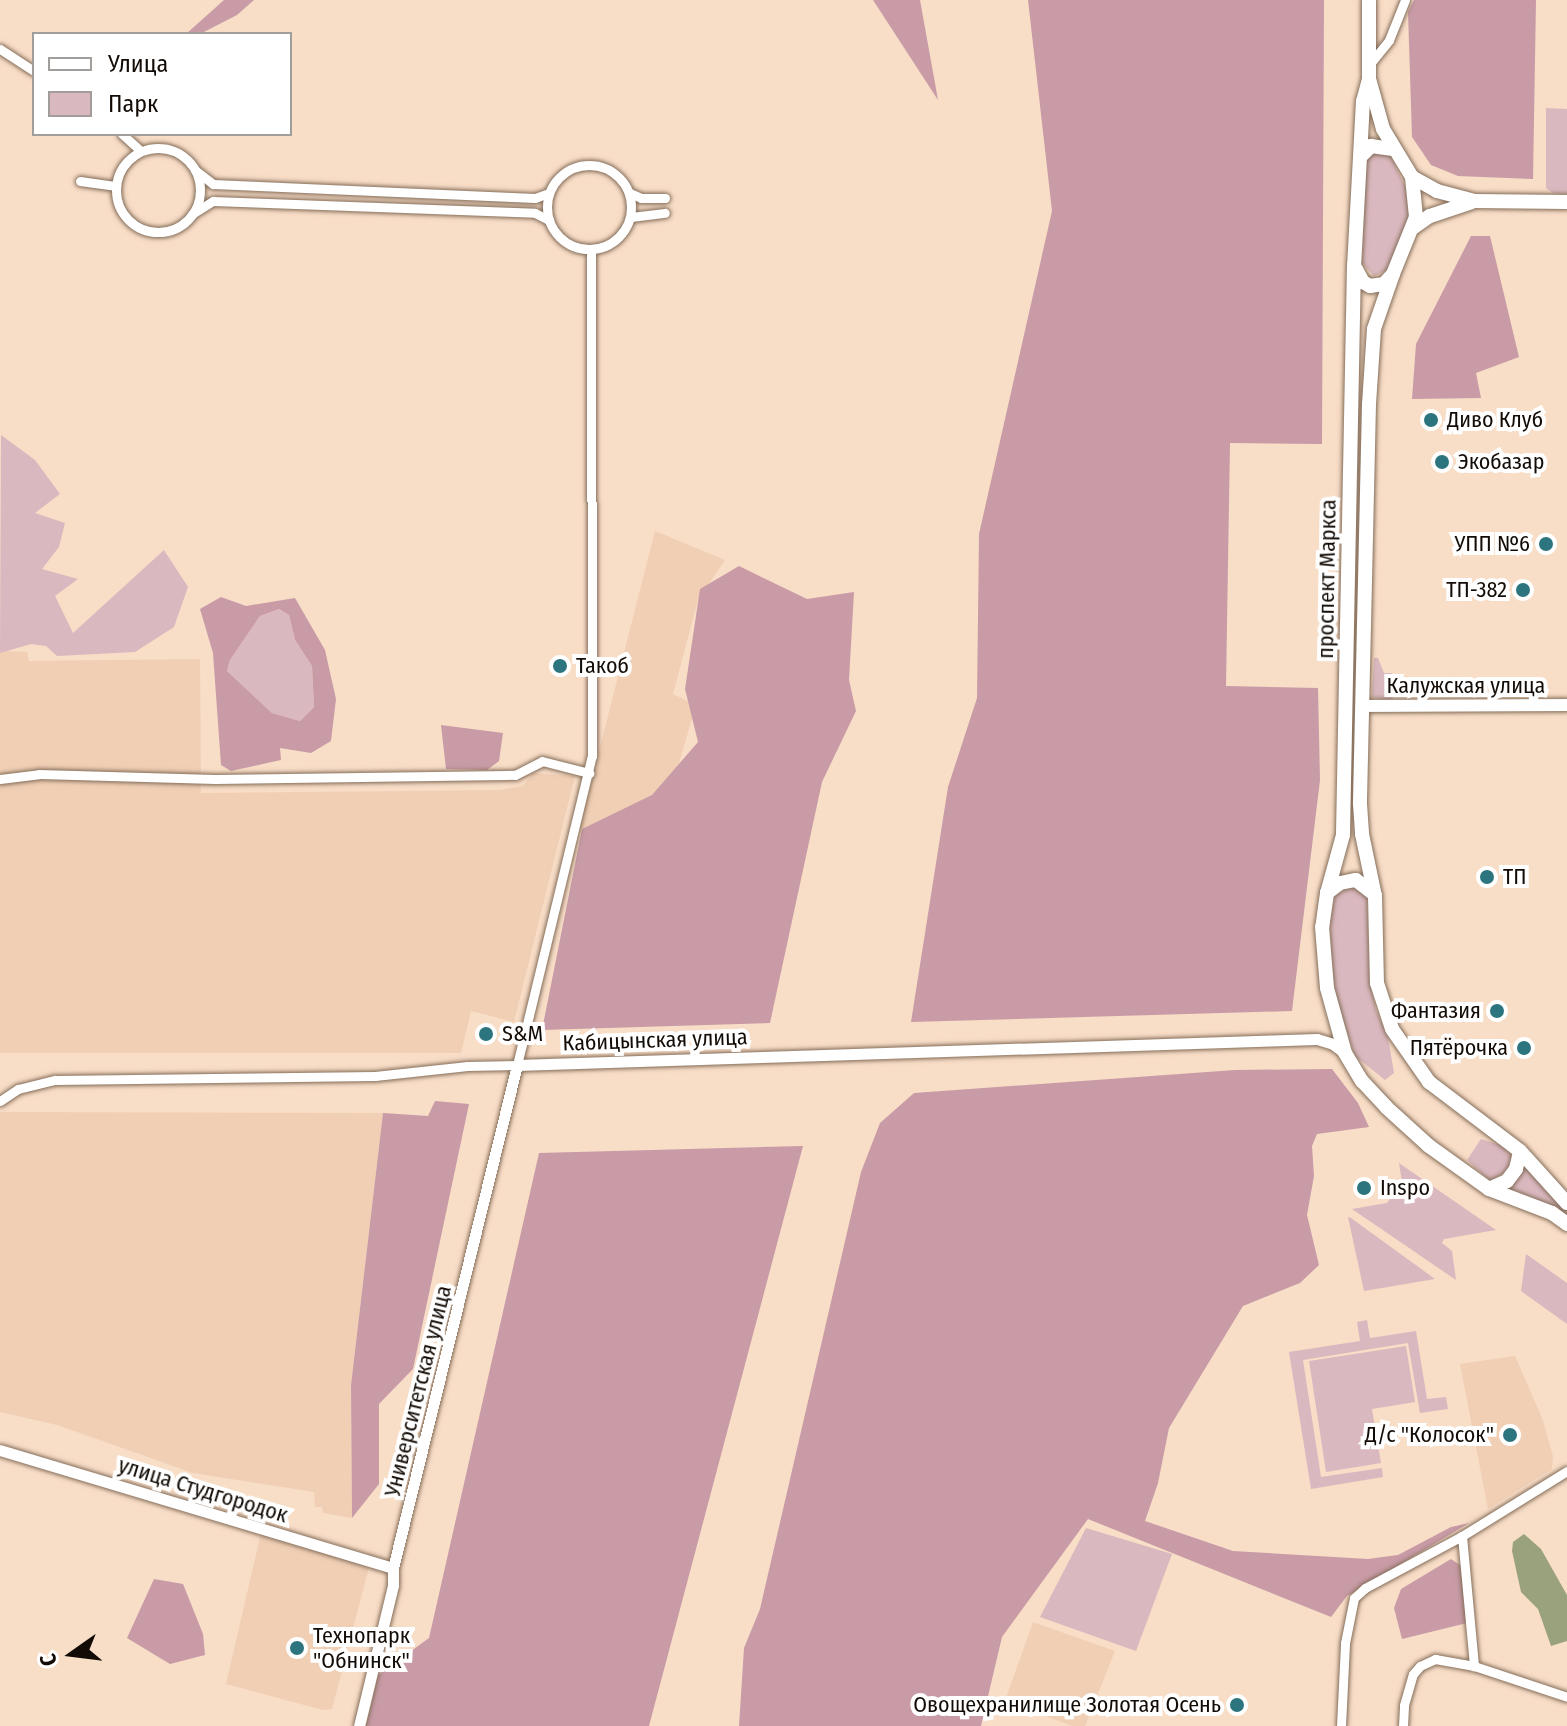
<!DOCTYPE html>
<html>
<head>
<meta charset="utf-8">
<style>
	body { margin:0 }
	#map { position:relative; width:1567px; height:1726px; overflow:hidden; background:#f8ddc7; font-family:"Fira Sans Condensed",sans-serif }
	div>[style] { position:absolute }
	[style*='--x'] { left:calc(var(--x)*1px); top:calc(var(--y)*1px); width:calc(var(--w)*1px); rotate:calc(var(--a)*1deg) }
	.built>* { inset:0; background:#f0cfb5 }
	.green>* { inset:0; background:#dab8bf }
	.forest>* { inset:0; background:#c89ba6 }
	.water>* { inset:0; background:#99a27c }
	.roads { filter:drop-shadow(0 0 2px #846d59) drop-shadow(0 0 2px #846d59) }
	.minor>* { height:9px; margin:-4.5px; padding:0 4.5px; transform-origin:4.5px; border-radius:4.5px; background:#fff }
	.minor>.ring { margin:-4.5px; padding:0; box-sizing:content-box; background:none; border:9px solid #fff; border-radius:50% }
	.tertiary>* { height:11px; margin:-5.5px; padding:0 5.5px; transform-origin:5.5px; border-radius:5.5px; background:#fff }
	.secondary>* { height:12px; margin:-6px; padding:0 6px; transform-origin:6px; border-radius:6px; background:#fff }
	.primary>* { height:14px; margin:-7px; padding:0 7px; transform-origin:7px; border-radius:7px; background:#fff }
	.dots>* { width:22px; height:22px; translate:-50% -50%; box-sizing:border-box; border:4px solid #fff; border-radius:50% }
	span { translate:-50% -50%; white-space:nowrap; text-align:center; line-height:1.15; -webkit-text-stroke:8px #fff; paint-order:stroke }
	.poi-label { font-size:22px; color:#130b05 }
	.left { translate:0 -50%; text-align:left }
	.right { translate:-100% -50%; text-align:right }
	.street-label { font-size:22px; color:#130b05 }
	.legend { position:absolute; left:32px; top:32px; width:260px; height:104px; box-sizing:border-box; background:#fff; border:2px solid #a19d9b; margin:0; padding:10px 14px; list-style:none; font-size:24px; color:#130b05 }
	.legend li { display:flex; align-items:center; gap:16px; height:40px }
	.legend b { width:40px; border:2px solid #a19d9b }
	.north { position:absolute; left:32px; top:1614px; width:80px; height:80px; -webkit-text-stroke:6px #fff; paint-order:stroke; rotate:256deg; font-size:22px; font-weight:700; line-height:32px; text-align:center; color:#130b05 }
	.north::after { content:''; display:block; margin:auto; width:28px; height:36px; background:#130b05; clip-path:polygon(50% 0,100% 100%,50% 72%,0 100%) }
</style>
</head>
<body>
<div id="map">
	<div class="built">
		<div style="clip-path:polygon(655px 531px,725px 560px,698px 600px,673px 694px,696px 705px,677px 770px,648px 800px,579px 830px)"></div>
		<div style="clip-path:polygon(0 651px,27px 652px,29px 661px,200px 659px,201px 793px,499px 790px,523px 786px,533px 773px,575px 776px,514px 1022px,471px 1011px,461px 1053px,0 1053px)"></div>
		<div style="clip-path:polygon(0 1112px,383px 1113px,351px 1385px,352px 1518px,323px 1513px,322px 1507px,315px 1507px,314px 1492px,193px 1473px,57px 1425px,0 1412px)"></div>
		<div style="clip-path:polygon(1515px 1356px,1542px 1418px,1553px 1456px,1552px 1469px,1488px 1509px,1460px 1364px)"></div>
		<div style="clip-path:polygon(261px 1533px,369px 1567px,332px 1709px,323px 1710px,226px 1684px)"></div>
		<div style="clip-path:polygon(1033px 1622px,1115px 1651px,1085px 1726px,1072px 1726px,1005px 1701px)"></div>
	</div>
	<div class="green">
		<div style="clip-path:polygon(1546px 108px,1567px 109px,1567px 194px,1553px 193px,1546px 188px)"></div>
		<div style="clip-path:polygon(1369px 152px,1389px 153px,1409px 194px,1409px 218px,1388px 270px,1374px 276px,1362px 263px,1364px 159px)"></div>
		<div style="clip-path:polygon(1px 435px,35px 460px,60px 494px,35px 513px,65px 523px,59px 547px,42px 569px,78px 579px,55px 596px,73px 633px,164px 550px,188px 587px,174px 627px,135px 652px,57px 656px,46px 646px,31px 644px,0 653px)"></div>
		<div style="clip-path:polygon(279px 609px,289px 615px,295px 640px,312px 666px,314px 707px,300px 721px,272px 713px,227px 671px,230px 660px,260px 616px)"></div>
		<div style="clip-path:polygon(1374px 658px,1378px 658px,1384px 673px,1392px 673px,1394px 697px,1390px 701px,1372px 697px)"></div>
		<div style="clip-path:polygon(1353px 886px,1367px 895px,1370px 981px,1376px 1010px,1388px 1037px,1394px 1073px,1385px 1080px,1355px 1056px,1337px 1001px,1331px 966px,1330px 919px,1335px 895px)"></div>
		<div style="clip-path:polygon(1481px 1139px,1503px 1146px,1512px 1157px,1506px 1172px,1490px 1181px,1467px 1160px)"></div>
		<div style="clip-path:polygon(1399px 1163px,1496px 1230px,1444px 1239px,1442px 1243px,1452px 1251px,1456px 1280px,1352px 1209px,1387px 1203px,1402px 1182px)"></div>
		<div style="clip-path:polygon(1524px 1166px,1567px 1212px,1567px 1216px,1505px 1188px,1517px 1181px)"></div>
		<div style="clip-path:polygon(1348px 1217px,1351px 1218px,1435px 1279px,1364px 1291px)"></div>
		<div style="clip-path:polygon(1526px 1254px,1567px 1283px,1567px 1324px,1521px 1291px)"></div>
		<div style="clip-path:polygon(1367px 1320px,1370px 1338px,1416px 1331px,1427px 1399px,1446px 1397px,1448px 1409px,1420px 1413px,1408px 1343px,1303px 1360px,1321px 1477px,1382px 1468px,1383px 1477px,1311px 1489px,1289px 1352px,1360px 1341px,1357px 1322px)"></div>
		<div style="clip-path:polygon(1406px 1346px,1415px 1402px,1372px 1409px,1381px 1463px,1326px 1472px,1309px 1361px)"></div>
		<div style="clip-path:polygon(1086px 1528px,1172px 1554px,1136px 1651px,1040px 1617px)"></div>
	</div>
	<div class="forest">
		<div style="clip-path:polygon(224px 0,254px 0,237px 15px,200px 34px,186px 34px)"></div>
		<div style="clip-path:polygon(873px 0,920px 0,938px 100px)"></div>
		<div style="clip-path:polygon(1028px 0,1324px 0,1322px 444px,1230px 443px,1226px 686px,1318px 688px,1320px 780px,1292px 1011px,911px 1022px,948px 787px,977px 698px,979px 534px,1052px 211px)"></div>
		<div style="clip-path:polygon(1414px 0,1536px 0,1533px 179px,1458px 176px,1431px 165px,1412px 137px,1408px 12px)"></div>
		<div style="clip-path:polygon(1471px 236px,1490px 236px,1519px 357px,1476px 373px,1481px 398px,1412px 399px,1416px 344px)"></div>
		<div style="clip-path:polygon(739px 566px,807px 599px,854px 592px,849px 680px,856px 711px,822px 782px,770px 1023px,542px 1030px,582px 829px,652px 795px,698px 742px,685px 689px,700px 589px)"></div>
		<div style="clip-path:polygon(evenodd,221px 597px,246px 606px,295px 598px,325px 650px,336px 699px,331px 741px,311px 753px,280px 748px,281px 760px,231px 771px,221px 765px,213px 653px,200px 609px,221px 597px,279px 609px,289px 615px,295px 640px,312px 666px,314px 707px,300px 721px,272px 713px,227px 671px,230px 660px,260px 616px,279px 609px)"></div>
		<div style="clip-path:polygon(441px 725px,503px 733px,499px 761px,487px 770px,446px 769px)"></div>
		<div style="clip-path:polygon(1332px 1069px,1358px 1103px,1369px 1127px,1317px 1134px,1312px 1146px,1314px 1176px,1307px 1215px,1319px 1265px,1300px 1283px,1243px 1306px,1169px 1428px,1158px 1483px,1145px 1521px,1233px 1551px,1368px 1559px,1398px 1555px,1451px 1527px,1469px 1523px,1347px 1596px,1331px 1617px,1088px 1519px,1002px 1637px,981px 1726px,739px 1726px,744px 1648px,760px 1609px,861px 1172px,880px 1123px,914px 1093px,1235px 1070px)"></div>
		<div style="clip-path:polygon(435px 1101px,469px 1104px,413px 1369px,379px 1404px,379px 1484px,352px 1518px,351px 1385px,383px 1113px,428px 1116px)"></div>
		<div style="clip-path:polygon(803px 1146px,649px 1726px,366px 1726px,378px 1675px,429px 1638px,539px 1153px)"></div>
		<div style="clip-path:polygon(1451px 1559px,1463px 1567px,1467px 1623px,1402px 1639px,1394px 1608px,1401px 1589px)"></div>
		<div style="clip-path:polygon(154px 1579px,183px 1584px,203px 1634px,205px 1655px,170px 1664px,127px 1638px)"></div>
	</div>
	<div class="water">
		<div style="clip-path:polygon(1524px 1534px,1541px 1549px,1567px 1595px,1567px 1641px,1551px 1646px,1538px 1609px,1521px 1592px,1512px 1551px,1513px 1542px)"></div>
	</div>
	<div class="roads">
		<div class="minor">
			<div style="--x:0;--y:49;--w:40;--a:32.9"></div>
			<div style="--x:1369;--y:65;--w:32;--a:-51"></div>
			<div style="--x:1389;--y:40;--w:43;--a:-68.2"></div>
			<div style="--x:122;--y:134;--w:25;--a:42"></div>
			<div class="ring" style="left:116px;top:148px;width:75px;height:75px"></div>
			<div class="ring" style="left:547px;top:165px;width:75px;height:75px"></div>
			<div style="--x:195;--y:170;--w:23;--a:38"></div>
			<div style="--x:213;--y:184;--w:322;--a:2.5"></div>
			<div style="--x:535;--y:198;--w:15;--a:-20"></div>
			<div style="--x:80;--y:181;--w:35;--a:8"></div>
			<div style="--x:630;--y:193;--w:12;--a:24"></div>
			<div style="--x:641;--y:198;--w:24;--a:0"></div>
			<div style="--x:192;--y:214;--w:25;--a:-32"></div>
			<div style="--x:213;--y:201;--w:322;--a:2.1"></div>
			<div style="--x:535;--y:213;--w:16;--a:27"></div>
			<div style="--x:631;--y:217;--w:34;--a:-7"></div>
			<div style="--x:0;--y:779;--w:39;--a:-7"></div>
			<div style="--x:39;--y:774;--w:176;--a:1.6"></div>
			<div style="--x:215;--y:779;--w:300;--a:-0.8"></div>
			<div style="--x:515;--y:775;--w:30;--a:-27"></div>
			<div style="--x:542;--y:761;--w:49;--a:14.3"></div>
			<div style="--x:0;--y:1101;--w:22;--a:-34"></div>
			<div style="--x:18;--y:1089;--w:38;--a:-14"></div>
			<div style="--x:55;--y:1080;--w:320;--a:-0.7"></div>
			<div style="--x:375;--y:1076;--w:93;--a:-6.2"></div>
			<div style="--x:467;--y:1066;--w:50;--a:-1.1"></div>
			<div style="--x:517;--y:1065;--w:318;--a:-76.4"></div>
			<div style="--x:592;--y:756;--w:507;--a:-90.11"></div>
			<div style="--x:1462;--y:1536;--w:131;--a:84.7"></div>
			<div style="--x:1341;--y:1726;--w:83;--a:-87.2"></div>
			<div style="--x:1345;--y:1643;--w:46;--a:-78.7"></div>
			<div style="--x:1354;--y:1598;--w:15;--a:-42"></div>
			<div style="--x:1365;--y:1588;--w:110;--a:-28.2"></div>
			<div style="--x:1462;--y:1536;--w:123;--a:-31.8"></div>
			<div style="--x:1403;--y:1726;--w:21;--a:-87"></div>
			<div style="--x:1404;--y:1705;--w:32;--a:-74"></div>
			<div style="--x:1413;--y:1674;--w:11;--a:-49"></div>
			<div style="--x:1420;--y:1666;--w:17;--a:-25"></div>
			<div style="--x:1435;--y:1659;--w:40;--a:10"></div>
			<div style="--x:1474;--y:1666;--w:98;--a:18.4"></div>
		</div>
		<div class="tertiary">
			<div style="--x:0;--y:1450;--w:410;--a:16.7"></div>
			<div style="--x:359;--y:1726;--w:145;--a:-76.4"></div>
			<div style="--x:393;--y:1585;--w:17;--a:-90"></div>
			<div style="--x:393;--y:1568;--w:518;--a:-76.15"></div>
			<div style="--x:517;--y:1065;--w:800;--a:-1.86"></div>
			<div style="--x:1317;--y:1039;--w:17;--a:17"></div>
			<div style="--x:1333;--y:1044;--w:15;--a:37"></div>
		</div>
		<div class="secondary">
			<div style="--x:1364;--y:706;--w:203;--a:-0.3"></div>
		</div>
		<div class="primary">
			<div style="--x:1369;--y:79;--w:23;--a:105"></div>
			<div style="--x:1363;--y:101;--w:164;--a:93.1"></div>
			<div style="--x:1354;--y:265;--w:570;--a:91.11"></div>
			<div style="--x:1343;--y:835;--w:60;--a:105.4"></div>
			<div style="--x:1327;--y:893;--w:34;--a:98"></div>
			<div style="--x:1322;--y:927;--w:61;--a:85.3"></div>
			<div style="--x:1327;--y:988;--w:67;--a:74.5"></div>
			<div style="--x:1345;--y:1053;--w:33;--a:59"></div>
			<div style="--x:1362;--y:1081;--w:35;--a:47"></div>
			<div style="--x:1386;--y:1107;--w:58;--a:42.2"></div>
			<div style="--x:1429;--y:1146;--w:74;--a:35.6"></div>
			<div style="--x:1489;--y:1189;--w:67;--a:20.9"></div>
			<div style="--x:1552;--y:1213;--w:19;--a:36"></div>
			<div style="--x:1360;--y:157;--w:16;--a:-45"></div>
			<div style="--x:1371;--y:146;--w:22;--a:8"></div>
			<div style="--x:1412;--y:177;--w:29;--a:29"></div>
			<div style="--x:1437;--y:191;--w:39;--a:15"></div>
			<div style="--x:1475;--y:201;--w:92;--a:0.6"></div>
			<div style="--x:1414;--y:227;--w:19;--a:-35"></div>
			<div style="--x:1430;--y:216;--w:44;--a:-18.4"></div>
			<div style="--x:1356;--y:269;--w:15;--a:62"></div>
			<div style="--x:1363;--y:282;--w:8;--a:30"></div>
			<div style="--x:1370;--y:286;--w:14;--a:-8"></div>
			<div style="--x:1384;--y:284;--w:13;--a:-48"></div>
			<div style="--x:1393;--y:274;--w:61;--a:-68"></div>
			<div style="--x:1416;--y:217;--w:40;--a:-95.7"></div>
			<div style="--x:1412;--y:177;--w:56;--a:-121.1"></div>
			<div style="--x:1383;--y:129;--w:52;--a:-105.6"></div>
			<div style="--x:1369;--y:79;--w:79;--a:-90"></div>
			<div style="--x:1393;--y:274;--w:58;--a:109.1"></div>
			<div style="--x:1374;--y:329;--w:75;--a:93.8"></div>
			<div style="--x:1369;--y:404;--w:400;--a:91.3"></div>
			<div style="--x:1360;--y:804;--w:30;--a:86"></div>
			<div style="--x:1362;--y:834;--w:63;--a:78.2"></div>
			<div style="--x:1375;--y:896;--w:87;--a:88.7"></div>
			<div style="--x:1377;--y:983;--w:48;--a:71.9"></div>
			<div style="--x:1392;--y:1029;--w:65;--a:55.1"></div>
			<div style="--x:1429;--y:1082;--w:114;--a:37.2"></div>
			<div style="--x:1520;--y:1151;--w:70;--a:47.9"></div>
			<div style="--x:1327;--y:893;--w:16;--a:-38"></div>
			<div style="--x:1340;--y:883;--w:16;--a:-11"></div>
			<div style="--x:1356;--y:880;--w:24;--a:38"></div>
			<div style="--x:1489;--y:1189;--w:20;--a:-24"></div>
			<div style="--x:1507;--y:1181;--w:15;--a:-53"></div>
			<div style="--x:1516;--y:1169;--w:18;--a:-77"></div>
		</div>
	</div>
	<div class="dots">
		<div style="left:1431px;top:420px;background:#2c757e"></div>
		<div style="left:1442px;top:462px;background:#2c757e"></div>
		<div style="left:1546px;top:544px;background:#2c757e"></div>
		<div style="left:1523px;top:590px;background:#2c757e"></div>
		<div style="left:560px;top:666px;background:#2c757e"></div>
		<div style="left:1487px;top:877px;background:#2c757e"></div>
		<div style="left:1497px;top:1011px;background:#2c757e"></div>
		<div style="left:486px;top:1034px;background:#2c757e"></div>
		<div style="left:1524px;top:1048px;background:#2c757e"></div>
		<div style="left:1364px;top:1188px;background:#2c757e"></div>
		<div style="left:1510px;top:1435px;background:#2c757e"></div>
		<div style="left:297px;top:1648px;background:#2c757e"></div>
		<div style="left:1237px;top:1705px;background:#2c757e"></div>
	</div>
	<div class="poi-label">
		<span class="left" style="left:1447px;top:420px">Диво Клуб</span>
		<span class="left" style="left:1458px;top:462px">Экобазар</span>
		<span class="right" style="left:1530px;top:544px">УПП №6</span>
		<span class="right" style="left:1507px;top:590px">ТП-382</span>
		<span class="left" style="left:576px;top:666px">Такоб</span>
		<span class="left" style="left:1503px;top:877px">ТП</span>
		<span class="right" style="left:1481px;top:1011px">Фантазия</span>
		<span class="left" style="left:502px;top:1034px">S&amp;M</span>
		<span class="right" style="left:1508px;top:1048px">Пятёрочка</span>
		<span class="left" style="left:1380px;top:1188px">Inspo</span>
		<span class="right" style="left:1494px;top:1435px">Д/с "Колосок"</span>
		<span class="left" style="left:313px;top:1648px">Технопарк<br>"Обнинск"</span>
		<span class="right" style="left:1221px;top:1705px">Овощехранилище Золотая Осень</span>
	</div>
	<div class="street-label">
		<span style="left:1327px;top:579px;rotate:-89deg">проспект Маркса</span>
		<span style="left:1466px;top:686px">Калужская улица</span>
		<span style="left:655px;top:1040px;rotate:-2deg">Кабицынская улица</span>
		<span style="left:418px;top:1391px;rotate:-76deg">Университетская улица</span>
		<span style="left:203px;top:1490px;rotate:17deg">улица Студгородок</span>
	</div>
	<ul class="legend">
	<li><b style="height:10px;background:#fff"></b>Улица</li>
	<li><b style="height:22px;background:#dab8bf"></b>Парк</li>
	</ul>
	<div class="north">С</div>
</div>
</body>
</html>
